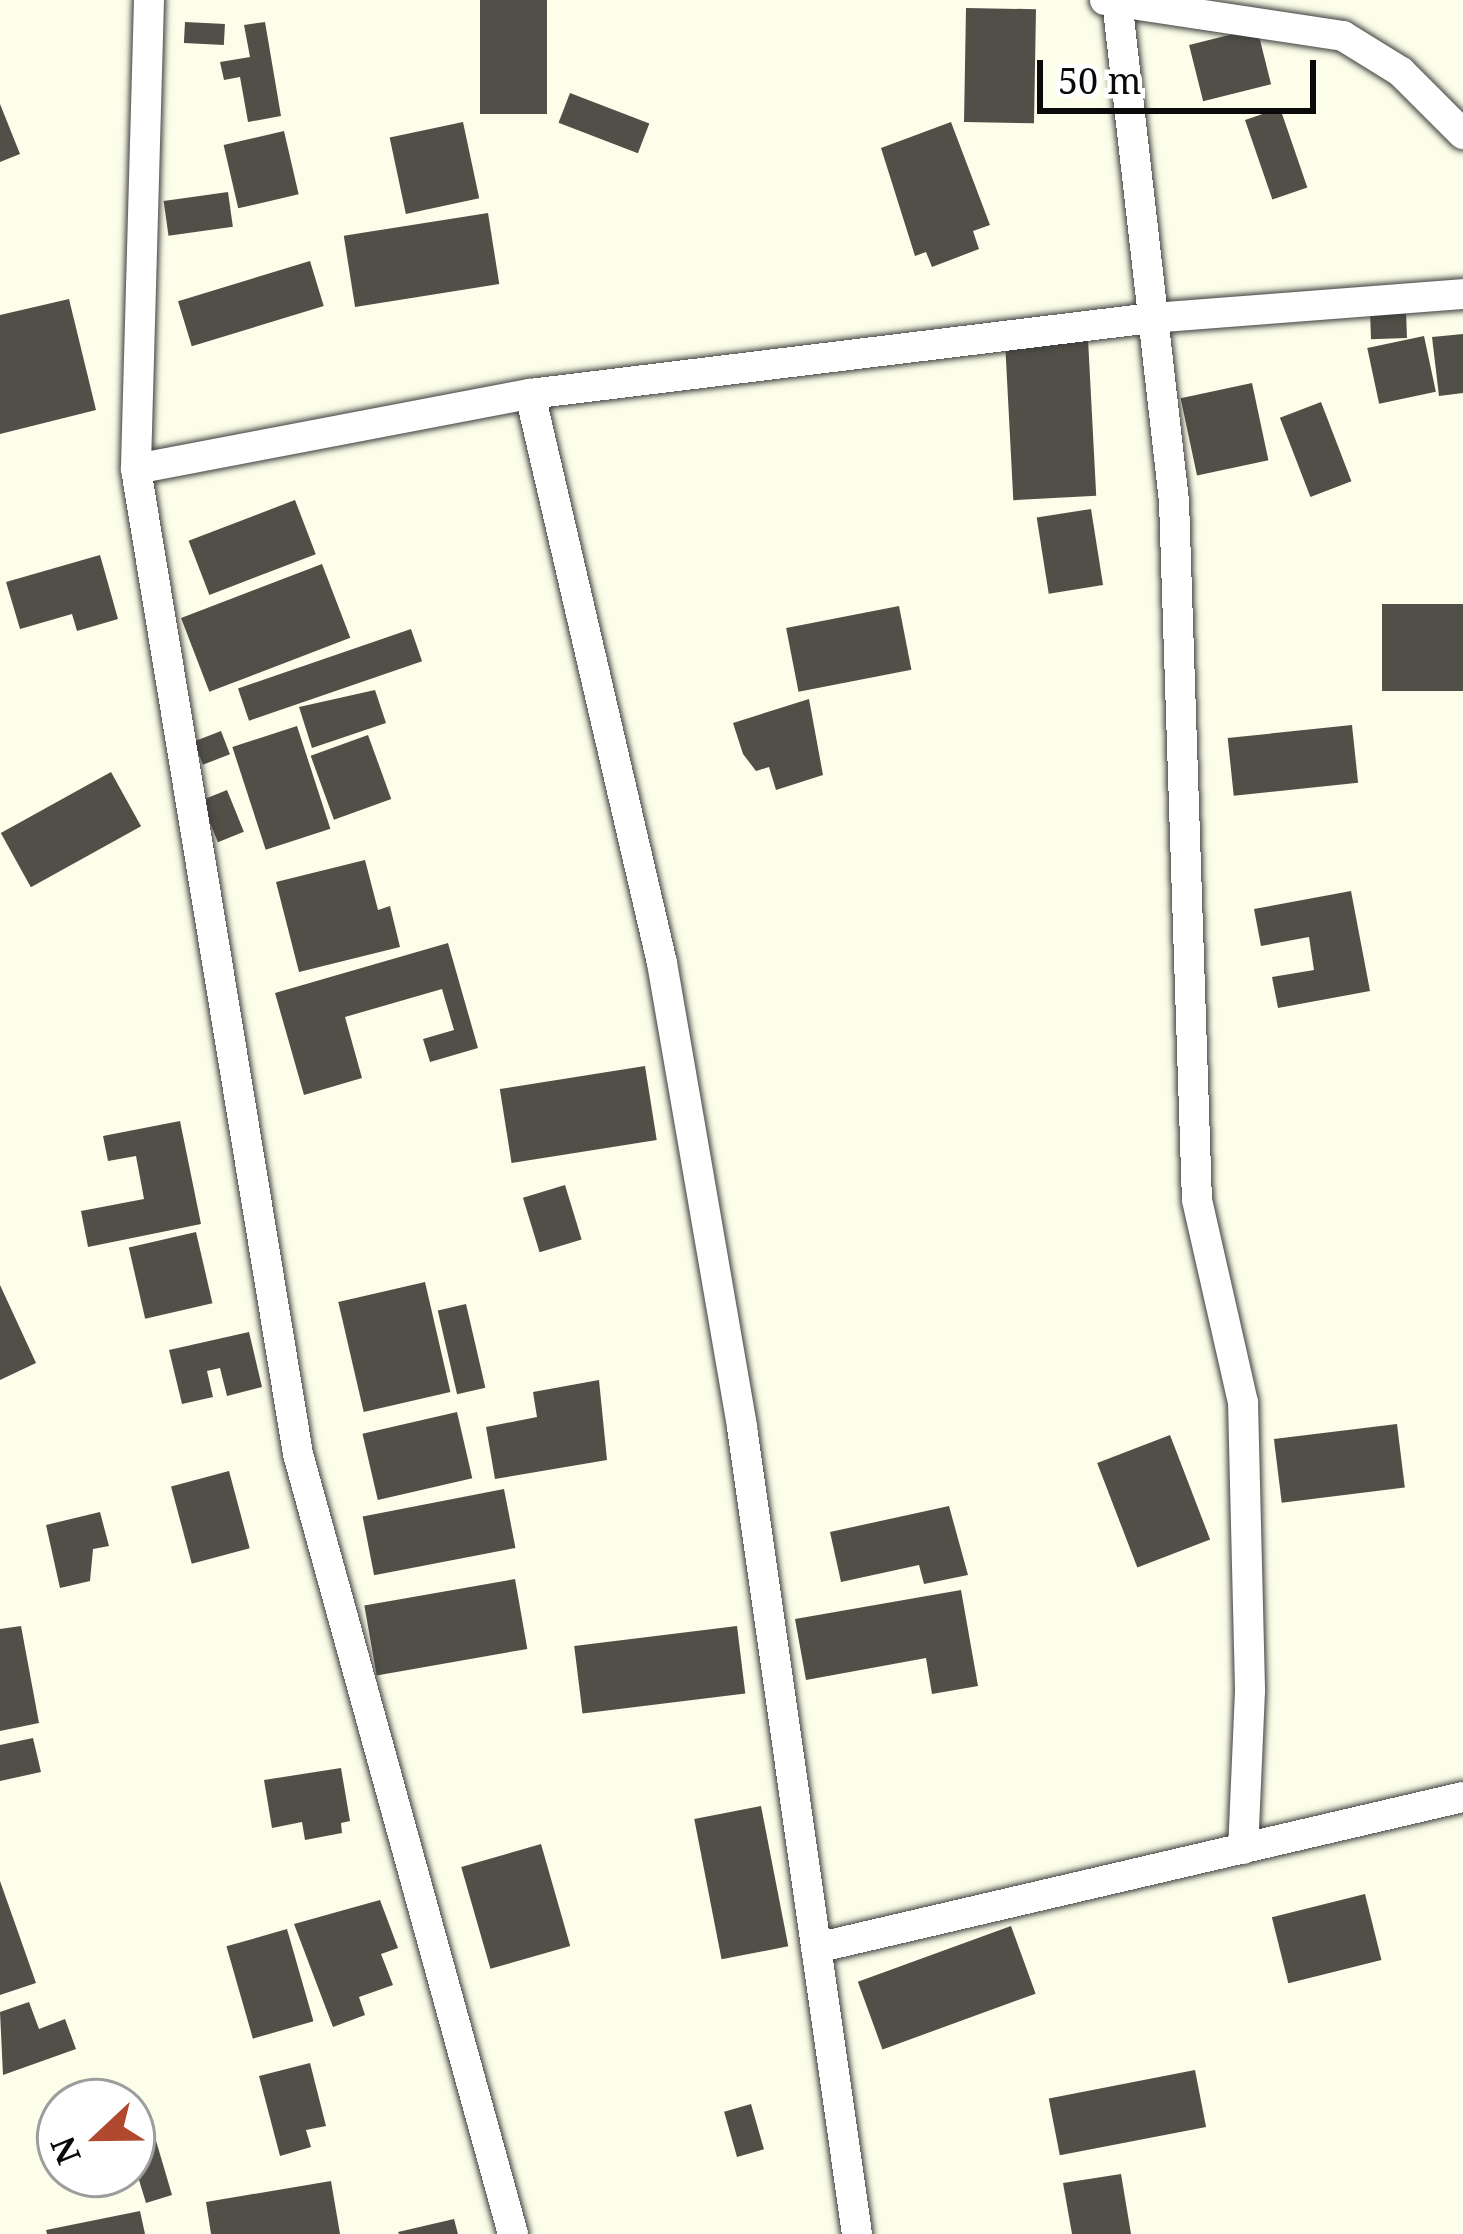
<!DOCTYPE html>
<html>
<head>
<meta charset="utf-8">
<style>
	body { margin:0 }
	#map { position:relative; width:1463px; height:2234px; overflow:hidden; background:#fcfee9; font-family:"Noto Serif",serif }
	div>[style] { position:absolute }
	[style*='--x'] { left:calc(var(--x)*1px); top:calc(var(--y)*1px); width:calc(var(--w)*1px); rotate:calc(var(--a)*1deg) }
	.building>* { inset:0; background:#524f48; transform-origin:0 0 }
	.roads { filter:drop-shadow(0 0 3px #3d3d3d) drop-shadow(0 0 3px #3d3d3d) }
	.minor>* { height:30px; margin:-15px; padding:0 15px; transform-origin:15px; border-radius:15px; background:#fff }
	span { translate:-50% -50%; white-space:nowrap; text-align:center; line-height:1.15; -webkit-text-stroke:12px #fff; paint-order:stroke }
	.north { position:absolute; left:36px; top:2078px; width:120px; height:120px; box-sizing:border-box; background:#fff; border:3px solid #9d9d9d; border-radius:50%; rotate:248deg; font-size:33px; font-weight:700; line-height:48px; text-align:center; color:#0a0a0a }
	.north::after { content:''; display:block; margin:auto; width:42px; height:54px; background:#b0492d; clip-path:polygon(50% 0,100% 100%,50% 72%,0 100%) }
	.scale { position:absolute; left:1037px; top:60px; width:279px; height:54px; box-sizing:border-box; border:6px solid #0a0a0a; border-top:0; padding-left:15px; font-size:36px; line-height:42px; white-space:nowrap; color:#0a0a0a; -webkit-text-stroke:9px #fff; paint-order:stroke }
</style>
</head>
<body>
<div id="map">
	<div class="building">
		<div style="left:480px;top:0;width:67px;height:114px"></div>
		<div style="left:966px;top:8px;width:70px;height:114px;rotate:1deg"></div>
		<div style="left:185px;top:22px;width:40px;height:21px;rotate:3deg"></div>
		<div style="clip-path:polygon(265px 22px,281px 116px,248px 122px,240px 77px,224px 80px,220px 62px,250px 57px,244px 25px)"></div>
		<div style="left:1257px;top:28px;width:58px;height:70px;rotate:76deg"></div>
		<div style="left:570px;top:93px;width:85px;height:32px;rotate:21deg"></div>
		<div style="clip-path:polygon(0 104px,20px 154px,0 162px)"></div>
		<div style="left:1280px;top:108px;width:84px;height:37px;rotate:71deg"></div>
		<div style="left:463px;top:122px;width:78px;height:75px;rotate:78deg"></div>
		<div style="clip-path:polygon(951px 122px,990px 225px,973px 231px,979px 249px,932px 267px,926px 252px,915px 256px,881px 148px)"></div>
		<div style="left:284px;top:131px;width:65px;height:62px;rotate:77deg"></div>
		<div style="left:228px;top:192px;width:35px;height:65px;rotate:82deg"></div>
		<div style="left:488px;top:213px;width:72px;height:146px;rotate:81deg"></div>
		<div style="left:310px;top:261px;width:47px;height:138px;rotate:73deg"></div>
		<div style="clip-path:polygon(69px 299px,96px 410px,0 434px,0 315px)"></div>
		<div style="left:1406px;top:310px;width:28px;height:36px;rotate:88deg"></div>
		<div style="clip-path:polygon(1463px 334px,1463px 393px,1439px 396px,1432px 337px)"></div>
		<div style="left:1424px;top:336px;width:57px;height:58px;rotate:78deg"></div>
		<div style="left:1088px;top:339px;width:157px;height:83px;rotate:87deg"></div>
		<div style="left:1252px;top:383px;width:79px;height:73px;rotate:78deg"></div>
		<div style="left:1321px;top:402px;width:85px;height:44px;rotate:69deg"></div>
		<div style="left:295px;top:500px;width:58px;height:114px;rotate:69deg"></div>
		<div style="left:1091px;top:509px;width:77px;height:55px;rotate:81deg"></div>
		<div style="clip-path:polygon(100px 555px,118px 619px,77px 631px,72px 614px,20px 629px,6px 582px)"></div>
		<div style="left:322px;top:564px;width:79px;height:151px;rotate:69deg"></div>
		<div style="left:1463px;top:604px;width:87px;height:81px;rotate:90deg"></div>
		<div style="left:899px;top:606px;width:65px;height:115px;rotate:79deg"></div>
		<div style="left:411px;top:629px;width:34px;height:183px;rotate:71deg"></div>
		<div style="clip-path:polygon(375px 690px,386px 723px,312px 748px,299px 707px)"></div>
		<div style="clip-path:polygon(809px 699px,823px 775px,776px 790px,769px 767px,756px 771px,743px 754px,733px 723px)"></div>
		<div style="left:1352px;top:725px;width:58px;height:125px;rotate:84deg"></div>
		<div style="left:297px;top:726px;width:108px;height:68px;rotate:72deg"></div>
		<div style="left:221px;top:731px;width:25px;height:29px;rotate:69deg"></div>
		<div style="left:368px;top:735px;width:68px;height:61px;rotate:70deg"></div>
		<div style="left:111px;top:772px;width:62px;height:126px;rotate:61deg"></div>
		<div style="left:227px;top:790px;width:45px;height:28px;rotate:68deg"></div>
		<div style="clip-path:polygon(365px 860px,378px 910px,390px 906px,400px 947px,299px 972px,276px 882px)"></div>
		<div style="clip-path:polygon(1351px 891px,1370px 991px,1278px 1008px,1272px 977px,1314px 970px,1309px 937px,1261px 946px,1254px 909px)"></div>
		<div style="clip-path:polygon(448px 943px,478px 1048px,430px 1062px,423px 1039px,454px 1030px,442px 989px,345px 1017px,362px 1078px,304px 1095px,275px 993px)"></div>
		<div style="left:645px;top:1066px;width:75px;height:147px;rotate:81deg"></div>
		<div style="clip-path:polygon(180px 1121px,201px 1224px,88px 1247px,81px 1211px,144px 1199px,136px 1156px,108px 1161px,103px 1136px)"></div>
		<div style="left:565px;top:1185px;width:57px;height:44px;rotate:73deg"></div>
		<div style="left:196px;top:1232px;width:73px;height:69px;rotate:77deg"></div>
		<div style="left:425px;top:1282px;width:113px;height:89px;rotate:77deg"></div>
		<div style="clip-path:polygon(0 1285px,36px 1363px,0 1380px)"></div>
		<div style="left:466px;top:1304px;width:86px;height:29px;rotate:77deg"></div>
		<div style="clip-path:polygon(249px 1332px,262px 1387px,227px 1396px,220px 1368px,207px 1371px,213px 1397px,182px 1404px,169px 1350px)"></div>
		<div style="clip-path:polygon(599px 1380px,607px 1460px,495px 1479px,486px 1427px,537px 1417px,533px 1392px)"></div>
		<div style="left:457px;top:1412px;width:68px;height:97px;rotate:77deg"></div>
		<div style="left:1397px;top:1424px;width:64px;height:124px;rotate:83deg"></div>
		<div style="left:1170px;top:1435px;width:112px;height:78px;rotate:69deg"></div>
		<div style="left:229px;top:1471px;width:80px;height:60px;rotate:75deg"></div>
		<div style="left:504px;top:1489px;width:60px;height:144px;rotate:79deg"></div>
		<div style="clip-path:polygon(949px 1506px,968px 1575px,924px 1584px,919px 1565px,841px 1582px,830px 1532px)"></div>
		<div style="clip-path:polygon(100px 1512px,109px 1546px,93px 1549px,90px 1581px,60px 1588px,46px 1525px)"></div>
		<div style="left:515px;top:1579px;width:71px;height:153px;rotate:80deg"></div>
		<div style="clip-path:polygon(961px 1590px,978px 1686px,932px 1694px,926px 1658px,806px 1680px,795px 1619px)"></div>
		<div style="clip-path:polygon(21px 1626px,39px 1723px,0 1731px,0 1629px)"></div>
		<div style="left:737px;top:1626px;width:68px;height:164px;rotate:83deg"></div>
		<div style="clip-path:polygon(33px 1738px,41px 1772px,0 1781px,0 1745px)"></div>
		<div style="clip-path:polygon(341px 1768px,350px 1821px,341px 1823px,342px 1833px,305px 1840px,302px 1822px,272px 1828px,264px 1780px)"></div>
		<div style="left:761px;top:1806px;width:143px;height:68px;rotate:79deg"></div>
		<div style="left:541px;top:1844px;width:106px;height:83px;rotate:74deg"></div>
		<div style="clip-path:polygon(0 1881px,36px 1983px,0 1995px)"></div>
		<div style="left:1365px;top:1894px;width:68px;height:96px;rotate:76deg"></div>
		<div style="clip-path:polygon(380px 1900px,398px 1948px,381px 1954px,393px 1985px,359px 1997px,365px 2015px,333px 2027px,294px 1924px)"></div>
		<div style="left:1011px;top:1926px;width:72px;height:163px;rotate:70deg"></div>
		<div style="left:287px;top:1929px;width:96px;height:63px;rotate:74deg"></div>
		<div style="clip-path:polygon(29px 2002px,39px 2029px,65px 2019px,76px 2049px,3px 2075px,0 2012px)"></div>
		<div style="clip-path:polygon(310px 2063px,326px 2126px,306px 2130px,311px 2147px,280px 2156px,259px 2076px)"></div>
		<div style="left:1195px;top:2070px;width:58px;height:149px;rotate:79deg"></div>
		<div style="left:751px;top:2104px;width:47px;height:28px;rotate:74deg"></div>
		<div style="clip-path:polygon(147px 2110px,172px 2195px,146px 2203px,132px 2157px,132px 2114px)"></div>
		<div style="clip-path:polygon(1121px 2174px,1131px 2234px,1072px 2234px,1063px 2183px)"></div>
		<div style="clip-path:polygon(331px 2181px,340px 2234px,211px 2234px,206px 2202px)"></div>
		<div style="clip-path:polygon(140px 2211px,145px 2234px,47px 2234px,46px 2230px)"></div>
		<div style="clip-path:polygon(454px 2219px,458px 2234px,399px 2234px,398px 2232px)"></div>
	</div>
	<div class="roads">
		<div class="minor">
			<div style="--x:149;--y:0;--w:469;--a:91.6"></div>
			<div style="--x:136;--y:469;--w:998;--a:80.66"></div>
			<div style="--x:298;--y:1454;--w:809;--a:74.59"></div>
			<div style="--x:1105;--y:0;--w:241;--a:8.6"></div>
			<div style="--x:1343;--y:36;--w:68;--a:31.8"></div>
			<div style="--x:1401;--y:72;--w:88;--a:45"></div>
			<div style="--x:1117;--y:0;--w:504;--a:83.51"></div>
			<div style="--x:1174;--y:501;--w:699;--a:88.12"></div>
			<div style="--x:1197;--y:1200;--w:207;--a:77.2"></div>
			<div style="--x:1243;--y:1402;--w:289;--a:88.6"></div>
			<div style="--x:1250;--y:1691;--w:158;--a:92.5"></div>
			<div style="--x:530;--y:394;--w:584;--a:76.94"></div>
			<div style="--x:662;--y:963;--w:471;--a:80.2"></div>
			<div style="--x:742;--y:1427;--w:815;--a:81.89"></div>
			<div style="--x:136;--y:469;--w:401;--a:-10.8"></div>
			<div style="--x:530;--y:394;--w:627;--a:-6.97"></div>
			<div style="--x:1152;--y:318;--w:312;--a:-4.4"></div>
			<div style="--x:816;--y:1948;--w:664;--a:-13.14"></div>
		</div>
	</div>
	<div class="north">N</div>
	<div class="scale">50 m</div>
</div>
</body>
</html>
